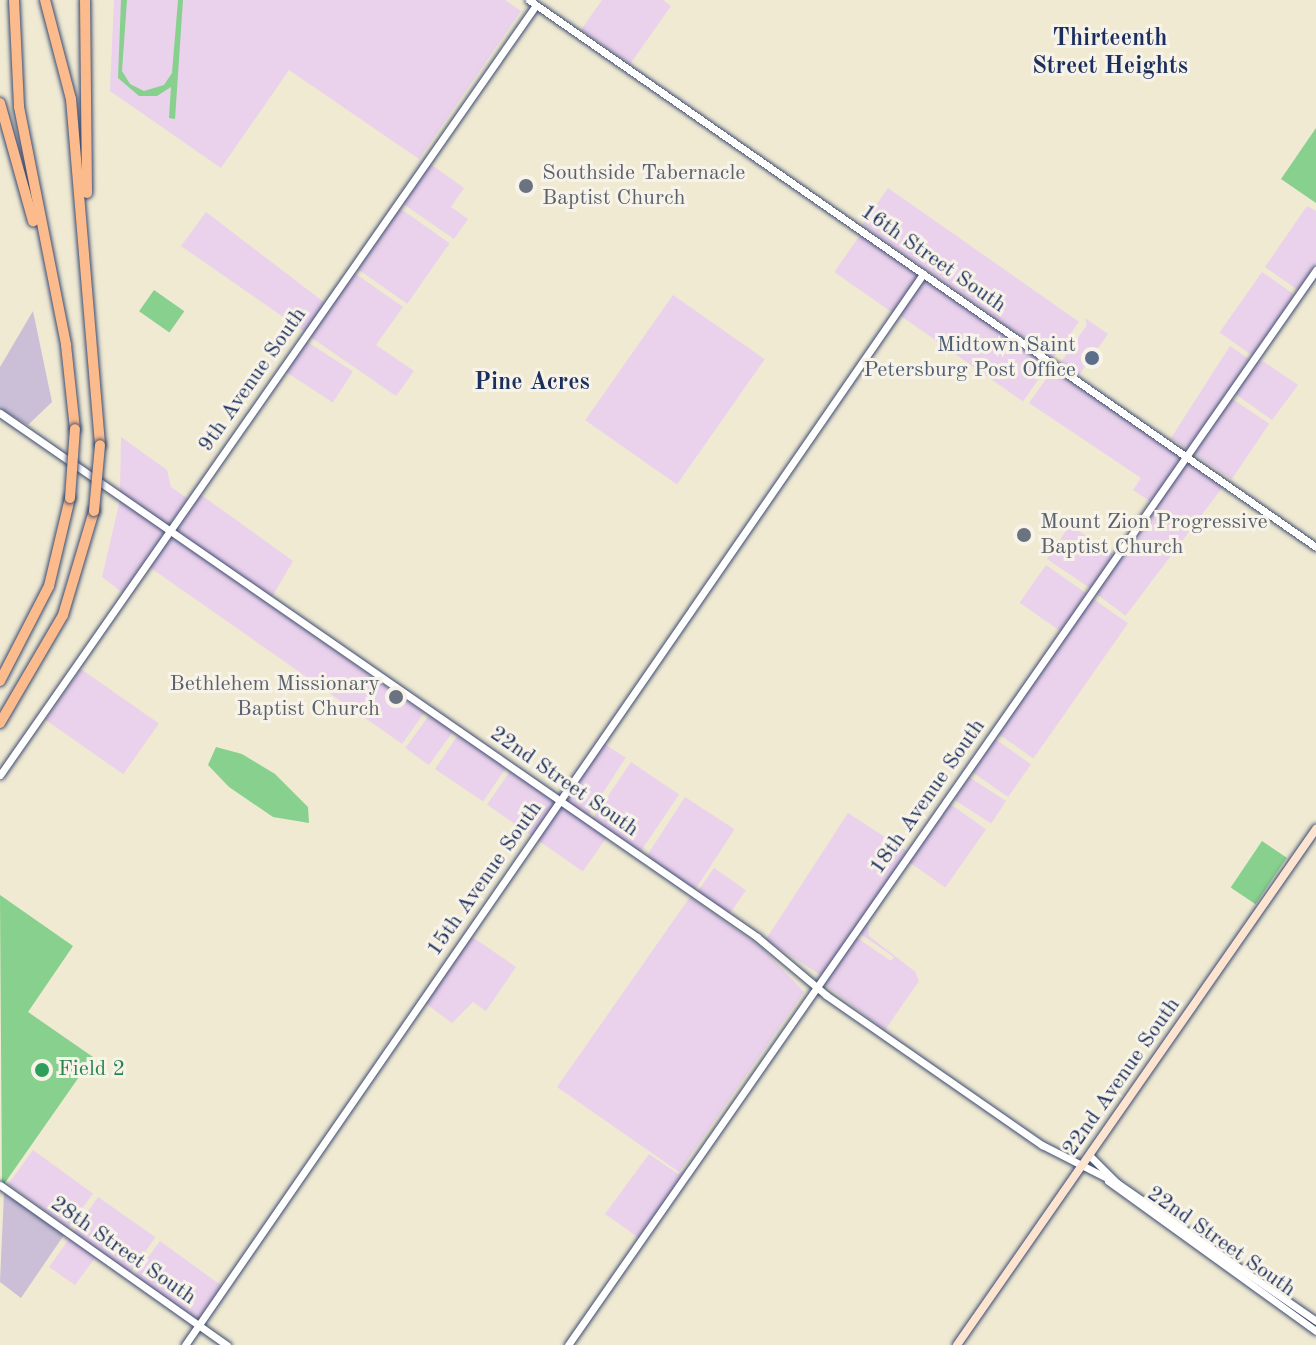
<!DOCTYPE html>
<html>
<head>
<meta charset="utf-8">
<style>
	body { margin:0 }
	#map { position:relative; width:1316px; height:1345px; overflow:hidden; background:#f0ead3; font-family:"Old Standard TT",serif }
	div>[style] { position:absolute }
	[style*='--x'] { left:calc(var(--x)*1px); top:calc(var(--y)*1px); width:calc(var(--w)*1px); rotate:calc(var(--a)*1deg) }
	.built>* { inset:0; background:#ead1ec; transform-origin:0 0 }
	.industrial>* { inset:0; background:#cabfd6 }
	.green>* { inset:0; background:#87d08d; transform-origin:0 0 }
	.roads { filter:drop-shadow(0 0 2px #3b4b70) drop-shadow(0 0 2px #3b4b70) }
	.tertiary>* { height:7px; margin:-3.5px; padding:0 3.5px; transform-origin:3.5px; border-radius:3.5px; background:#fff }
	.secondary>* { height:8px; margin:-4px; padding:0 4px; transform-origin:4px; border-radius:4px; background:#fde4d1 }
	.motorway>* { height:10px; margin:-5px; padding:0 5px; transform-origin:5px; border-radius:5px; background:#fbbb8c }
	.bridges { filter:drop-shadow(0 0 2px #3b4b70) drop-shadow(0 0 2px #3b4b70) }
	.motorway-bridge>* { height:10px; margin:-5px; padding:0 5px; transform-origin:5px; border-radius:5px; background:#fbbb8c }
	.dots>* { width:22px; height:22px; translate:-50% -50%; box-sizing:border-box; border:4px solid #f7f3e8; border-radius:50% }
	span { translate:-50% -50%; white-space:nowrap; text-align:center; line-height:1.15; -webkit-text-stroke:6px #f7f3e8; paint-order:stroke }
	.worship-label { font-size:22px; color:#5b616d }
	.left { translate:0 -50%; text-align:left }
	.right { translate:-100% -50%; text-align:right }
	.street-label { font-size:22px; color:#1b2f5e }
	.service-label { font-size:22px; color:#4e5e75 }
	.leisure-label { font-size:22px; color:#27864d }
	.neighbourhood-label { font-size:24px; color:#1b2f5e; font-weight:700 }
</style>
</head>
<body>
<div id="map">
	<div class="built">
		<div style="clip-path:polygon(114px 0,505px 0,521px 11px,419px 159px,289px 70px,221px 168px,110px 91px)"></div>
		<div style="clip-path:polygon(602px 0,663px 0,671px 6px,630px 64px,581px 30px)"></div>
		<div style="clip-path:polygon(429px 163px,464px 188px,451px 207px,468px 219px,454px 239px,402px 203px)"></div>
		<div style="left:888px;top:188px;width:233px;height:45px;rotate:35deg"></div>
		<div style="clip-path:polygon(1307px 206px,1316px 211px,1316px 264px,1298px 290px,1265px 267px)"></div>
		<div style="left:398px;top:207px;width:63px;height:74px;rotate:35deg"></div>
		<div style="clip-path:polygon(206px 212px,325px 303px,305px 332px,181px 246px)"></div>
		<div style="left:863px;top:231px;width:71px;height:50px;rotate:35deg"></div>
		<div style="clip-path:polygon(353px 272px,403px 307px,376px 345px,414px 371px,396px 396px,309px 336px)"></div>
		<div style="left:1262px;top:272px;width:40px;height:74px;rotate:35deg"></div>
		<div style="left:926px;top:275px;width:152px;height:48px;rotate:35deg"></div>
		<div style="left:673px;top:295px;width:112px;height:153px;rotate:35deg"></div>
		<div style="clip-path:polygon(1085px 318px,1108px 334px,1079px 375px,1061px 362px,1087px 325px)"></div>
		<div style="left:306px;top:341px;width:56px;height:37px;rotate:33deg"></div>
		<div style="clip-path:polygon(1230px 346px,1250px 360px,1187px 449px,1171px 438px)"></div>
		<div style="clip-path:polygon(1256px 362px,1264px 362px,1298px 385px,1272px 420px,1234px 393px)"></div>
		<div style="clip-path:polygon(1056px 365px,1184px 454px,1151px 502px,1133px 490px,1141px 478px,1029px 403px)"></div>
		<div style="left:1231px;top:398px;width:46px;height:67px;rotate:34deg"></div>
		<div style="clip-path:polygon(121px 437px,167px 470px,171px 487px,188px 499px,168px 527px,120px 493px)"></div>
		<div style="left:1189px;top:457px;width:45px;height:165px;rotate:37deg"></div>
		<div style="clip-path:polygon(200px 494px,293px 561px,272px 597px,300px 617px,174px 531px)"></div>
		<div style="clip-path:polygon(120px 500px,165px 532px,123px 593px,102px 577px)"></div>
		<div style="left:1070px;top:525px;width:53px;height:41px;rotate:34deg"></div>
		<div style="left:170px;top:535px;width:310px;height:38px;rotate:35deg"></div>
		<div style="left:1046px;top:565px;width:50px;height:46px;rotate:35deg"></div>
		<div style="left:1092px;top:598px;width:44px;height:165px;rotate:35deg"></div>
		<div style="left:81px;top:669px;width:95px;height:62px;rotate:35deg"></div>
		<div style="left:430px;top:714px;width:29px;height:42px;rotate:36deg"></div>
		<div style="left:458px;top:735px;width:58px;height:41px;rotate:34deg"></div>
		<div style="left:995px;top:739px;width:44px;height:40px;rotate:35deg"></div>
		<div style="left:603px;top:743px;width:27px;height:70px;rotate:33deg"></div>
		<div style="left:631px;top:762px;width:58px;height:70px;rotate:34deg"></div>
		<div style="left:511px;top:770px;width:55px;height:42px;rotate:35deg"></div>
		<div style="left:969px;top:777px;width:44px;height:27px;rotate:33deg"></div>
		<div style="left:685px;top:797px;width:59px;height:72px;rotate:33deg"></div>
		<div style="left:950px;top:804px;width:44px;height:71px;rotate:35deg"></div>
		<div style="left:561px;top:805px;width:56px;height:42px;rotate:35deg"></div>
		<div style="left:848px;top:813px;width:72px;height:151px;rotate:33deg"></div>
		<div style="left:714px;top:868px;width:39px;height:30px;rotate:35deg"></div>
		<div style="clip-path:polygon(690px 897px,762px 948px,804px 992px,679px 1172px,557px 1087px)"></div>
		<div style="clip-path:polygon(876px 909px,868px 922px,869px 936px,922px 977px,915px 972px,919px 981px,885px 1030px,824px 984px,856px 937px,891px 961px,894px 957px,859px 933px)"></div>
		<div style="clip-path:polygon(471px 936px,516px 967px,486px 1011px,473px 1002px,452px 1023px,425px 1003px)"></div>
		<div style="left:33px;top:1150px;width:74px;height:42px;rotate:36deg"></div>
		<div style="clip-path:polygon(649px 1154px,678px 1174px,687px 1169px,639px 1238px,605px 1214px)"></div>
		<div style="left:98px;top:1197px;width:70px;height:45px;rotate:35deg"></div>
		<div style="clip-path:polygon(69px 1239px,105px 1264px,95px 1258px,75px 1285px,49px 1267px)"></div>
		<div style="left:160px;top:1241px;width:77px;height:45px;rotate:36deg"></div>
	</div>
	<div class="industrial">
		<div style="clip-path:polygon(33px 311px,52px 402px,28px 425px,0 409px,0 367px)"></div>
		<div style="clip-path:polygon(4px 1193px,64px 1235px,21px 1298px,0 1282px)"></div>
	</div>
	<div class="green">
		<div style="clip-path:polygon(121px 0,127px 0,122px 71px,130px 84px,144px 91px,164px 85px,172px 73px,178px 0,183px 0,175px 119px,169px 118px,171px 87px,157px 96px,139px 96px,118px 78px)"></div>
		<div style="clip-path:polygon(1316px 128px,1316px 203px,1281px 179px)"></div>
		<div style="left:154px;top:290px;width:37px;height:26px;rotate:35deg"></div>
		<div style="clip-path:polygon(216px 747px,242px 754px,275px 774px,308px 807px,309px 823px,273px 817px,229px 787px,208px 765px)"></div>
		<div style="left:1262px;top:841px;width:30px;height:56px;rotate:34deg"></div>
		<div style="clip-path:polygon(0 895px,73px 946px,28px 1012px,93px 1057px,2px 1187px)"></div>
	</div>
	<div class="roads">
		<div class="tertiary">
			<div style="--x:529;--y:0;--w:958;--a:34.8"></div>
			<div style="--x:0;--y:413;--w:921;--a:34.69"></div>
			<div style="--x:757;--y:937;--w:90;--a:40"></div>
			<div style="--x:826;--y:995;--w:263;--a:34.8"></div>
			<div style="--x:1042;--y:1145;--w:84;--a:26.9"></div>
			<div style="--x:1117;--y:1183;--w:242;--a:34.7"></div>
			<div style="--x:0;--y:775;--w:938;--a:-55.16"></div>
			<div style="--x:1089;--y:1155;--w:40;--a:45"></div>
			<div style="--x:1108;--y:1181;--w:256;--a:35.8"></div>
			<div style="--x:0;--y:1185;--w:278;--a:35.2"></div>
			<div style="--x:185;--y:1345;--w:1301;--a:-55.43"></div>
			<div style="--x:568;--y:1345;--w:1310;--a:-55.17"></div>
		</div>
		<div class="secondary">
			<div style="--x:957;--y:1345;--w:629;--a:-55.17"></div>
		</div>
		<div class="motorway">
			<div style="--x:14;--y:0;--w:107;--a:87.3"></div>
			<div style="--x:19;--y:107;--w:243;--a:78.8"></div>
			<div style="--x:66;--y:345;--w:84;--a:83.9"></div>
			<div style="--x:45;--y:0;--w:102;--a:75.3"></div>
			<div style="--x:71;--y:99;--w:347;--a:85.2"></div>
			<div style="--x:85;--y:0;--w:193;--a:89.4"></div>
			<div style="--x:0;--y:103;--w:123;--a:74.4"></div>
			<div style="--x:0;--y:681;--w:107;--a:-62.7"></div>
			<div style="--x:49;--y:586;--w:90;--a:-76.6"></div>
			<div style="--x:0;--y:723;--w:125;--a:-59.7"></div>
			<div style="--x:63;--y:615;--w:109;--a:-73.4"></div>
		</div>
	</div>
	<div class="bridges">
		<div class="motorway-bridge">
			<div style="--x:70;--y:498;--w:69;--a:-85.9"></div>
			<div style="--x:94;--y:511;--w:66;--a:-84.8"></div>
		</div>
	</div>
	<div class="dots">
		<div style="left:526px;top:186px;background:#6b7280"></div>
		<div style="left:1092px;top:358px;background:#5c6f8a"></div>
		<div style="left:1024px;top:535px;background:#6b7280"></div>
		<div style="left:396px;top:697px;background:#6b7280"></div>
		<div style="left:42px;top:1070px;background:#2e9e5b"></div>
	</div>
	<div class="worship-label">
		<span class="left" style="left:542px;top:186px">Southside Tabernacle<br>Baptist Church</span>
		<span class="left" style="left:1040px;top:535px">Mount Zion Progressive<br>Baptist Church</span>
		<span class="right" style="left:380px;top:697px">Bethlehem Missionary<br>Baptist Church</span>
	</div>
	<div class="street-label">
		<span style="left:933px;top:259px;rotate:35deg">16th Street South</span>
		<span style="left:253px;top:380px;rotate:-55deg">9th Avenue South</span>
		<span style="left:564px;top:782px;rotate:35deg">22nd Street South</span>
		<span style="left:928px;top:797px;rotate:-55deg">18th Avenue South</span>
		<span style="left:485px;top:879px;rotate:-55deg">15th Avenue South</span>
		<span style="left:1122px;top:1077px;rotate:-55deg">22nd Avenue South</span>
		<span style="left:1221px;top:1242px;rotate:35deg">22nd Street South</span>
		<span style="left:123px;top:1251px;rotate:35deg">28th Street South</span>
	</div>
	<div class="service-label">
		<span class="right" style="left:1076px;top:358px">Midtown Saint<br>Petersburg Post Office</span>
	</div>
	<div class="leisure-label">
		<span class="left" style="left:58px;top:1070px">Field 2</span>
	</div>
	<div class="neighbourhood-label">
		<span style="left:1110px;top:54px">Thirteenth<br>Street Heights</span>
		<span style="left:532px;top:384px">Pine Acres</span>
	</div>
</div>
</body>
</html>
